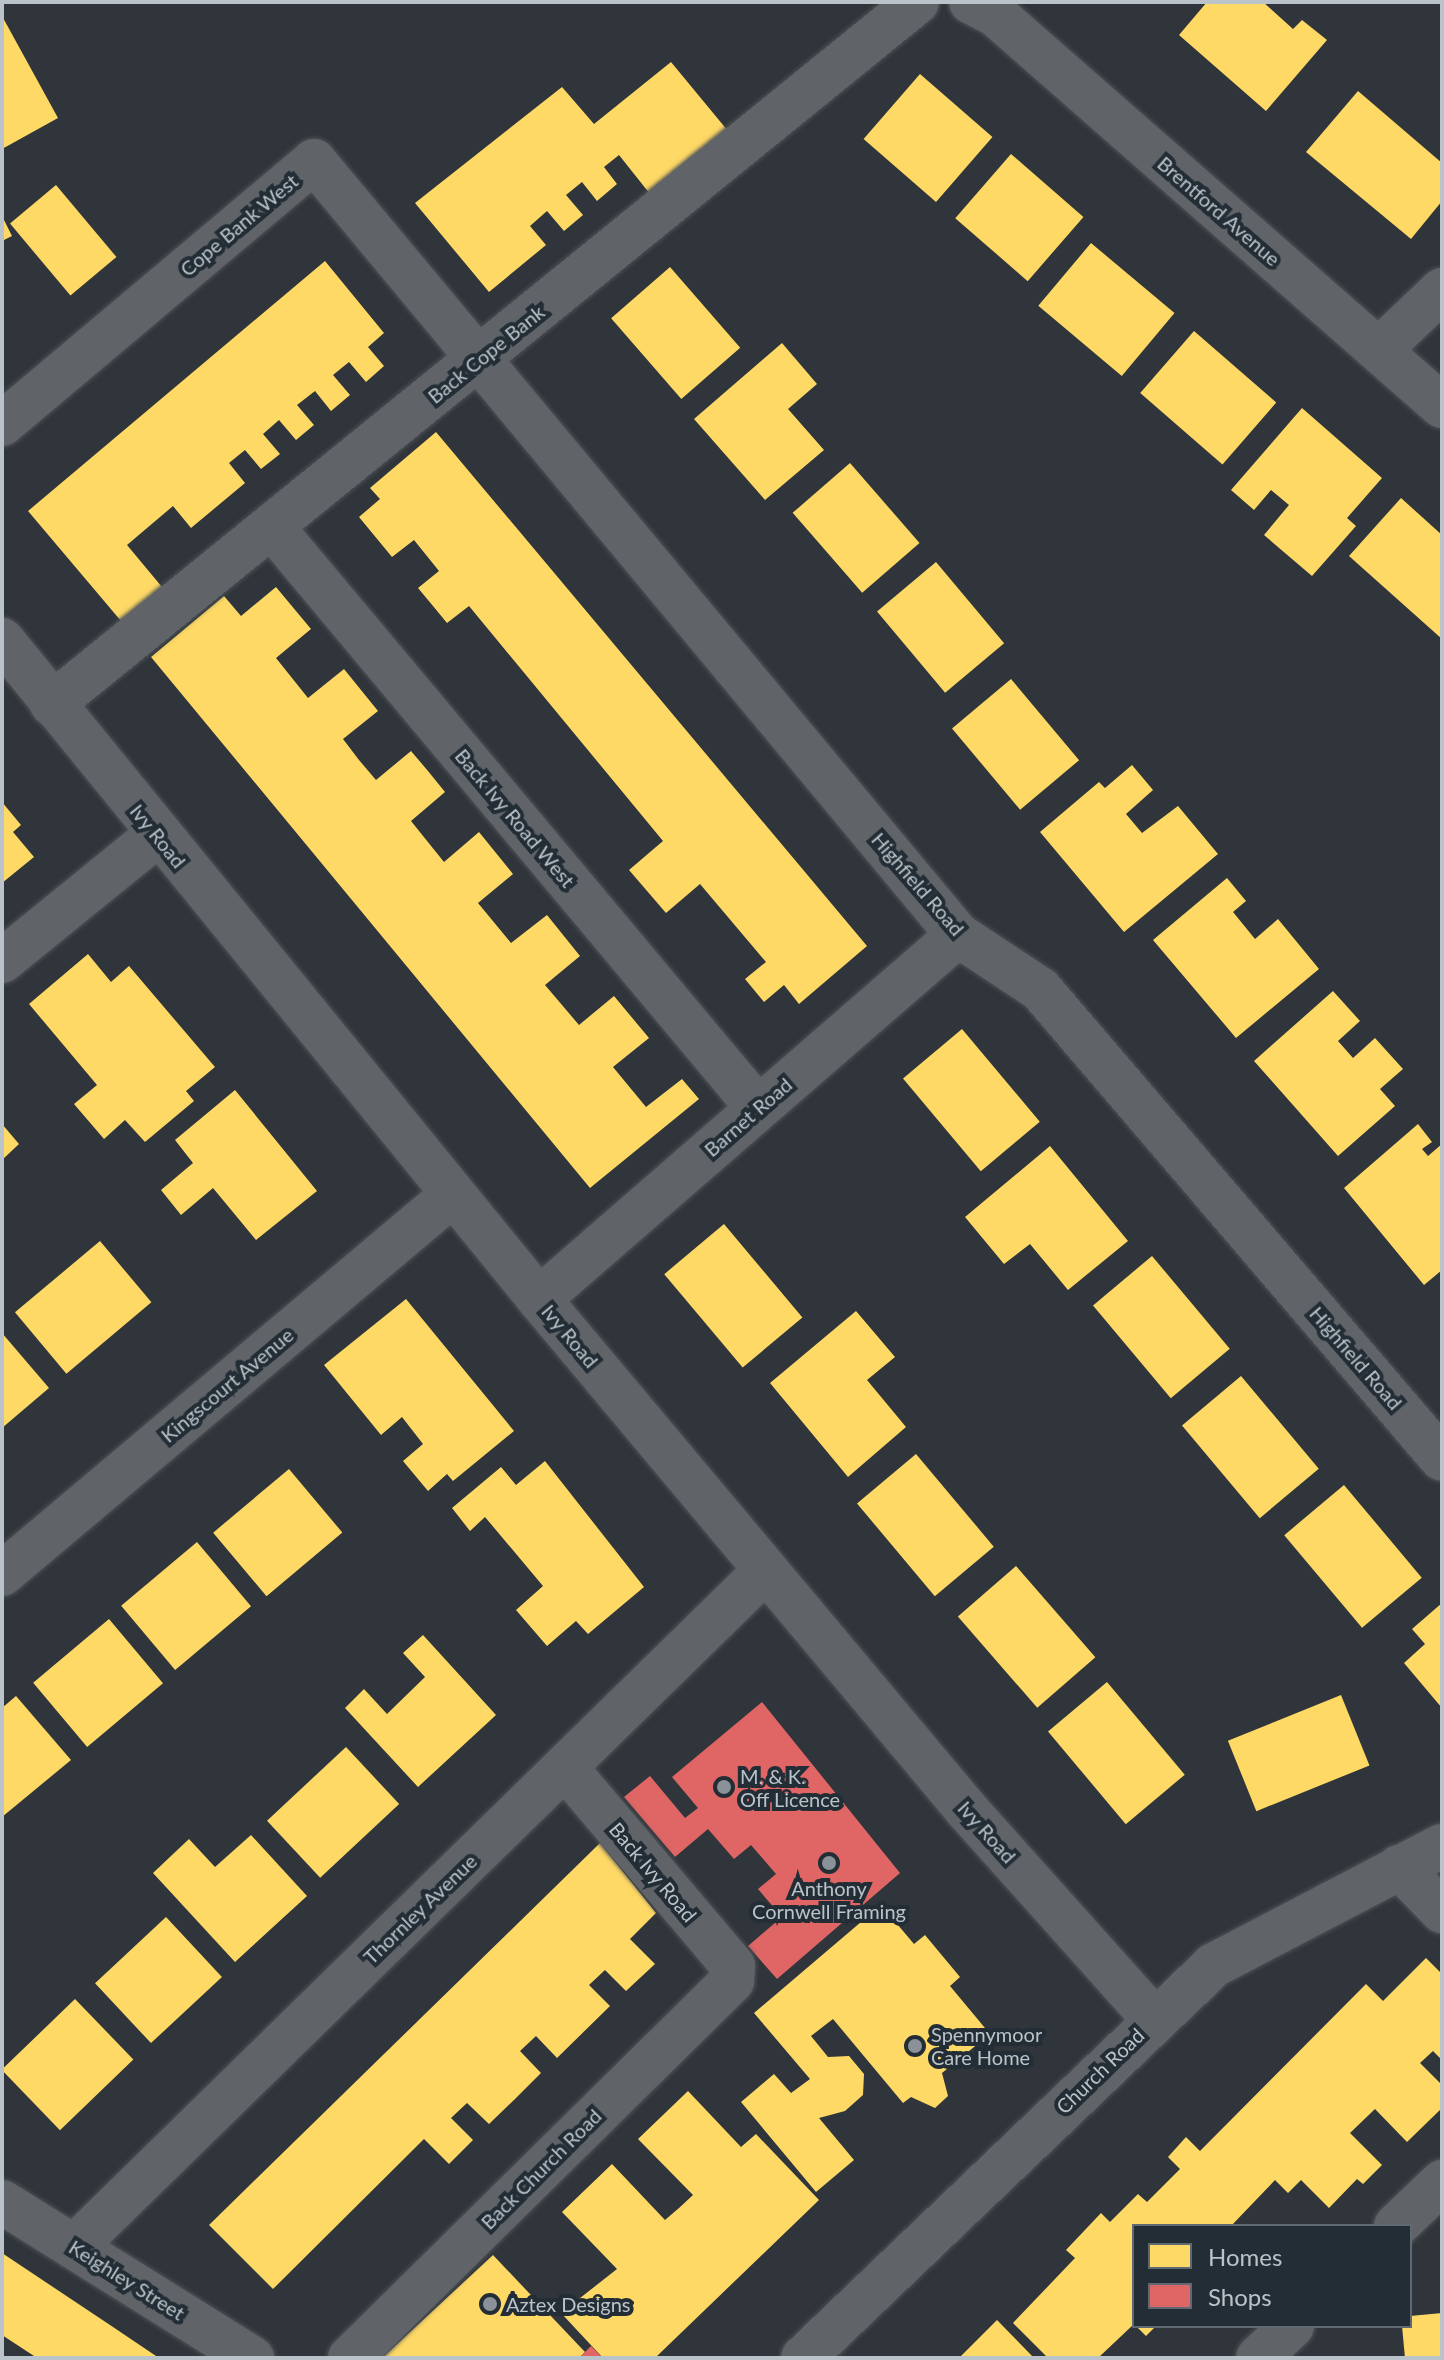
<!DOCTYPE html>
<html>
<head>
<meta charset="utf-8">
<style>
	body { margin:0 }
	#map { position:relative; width:1444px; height:2360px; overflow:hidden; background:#2f353a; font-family:Lato,sans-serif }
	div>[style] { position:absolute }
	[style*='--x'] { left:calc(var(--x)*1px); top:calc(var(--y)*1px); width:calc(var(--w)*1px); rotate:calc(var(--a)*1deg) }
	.homes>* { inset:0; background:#ffd966; transform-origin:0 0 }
	.shops>* { inset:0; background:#e06666 }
	.roads { filter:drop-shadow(0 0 2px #4d5155) drop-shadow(0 0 2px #4d5155) }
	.minor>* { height:44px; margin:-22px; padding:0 22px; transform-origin:22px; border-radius:22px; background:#606468 }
	.dots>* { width:22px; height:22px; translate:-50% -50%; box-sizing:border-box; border:4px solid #222d35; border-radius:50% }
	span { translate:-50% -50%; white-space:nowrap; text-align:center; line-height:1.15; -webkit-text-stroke:8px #222d35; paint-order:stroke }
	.street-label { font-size:20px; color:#bbc3ca }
	.poi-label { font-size:20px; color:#bbc3ca }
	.left { translate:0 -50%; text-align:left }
	.frame { position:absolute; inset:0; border:4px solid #bbc3ca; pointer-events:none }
	.legend { position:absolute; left:1132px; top:2224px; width:280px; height:104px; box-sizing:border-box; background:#222d35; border:2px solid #5f6971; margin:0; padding:10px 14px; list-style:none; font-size:24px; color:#bbc3ca }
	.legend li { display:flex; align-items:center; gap:16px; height:40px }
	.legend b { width:40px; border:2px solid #5f6971 }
</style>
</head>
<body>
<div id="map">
	<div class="homes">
		<div style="clip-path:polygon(1207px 2px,1263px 2px,1293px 29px,1302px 20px,1327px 40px,1266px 111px,1179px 35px)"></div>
		<div style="clip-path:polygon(2px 16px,58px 118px,2px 149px)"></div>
		<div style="clip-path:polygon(671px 62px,728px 131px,650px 194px,619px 155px,604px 167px,617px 184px,597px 201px,582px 182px,566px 195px,583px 215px,564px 231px,547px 211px,530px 226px,546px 245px,489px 292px,415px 203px,562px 87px,594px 124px)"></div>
		<div style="left:920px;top:74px;width:96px;height:86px;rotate:41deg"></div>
		<div style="clip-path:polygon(1358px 91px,1442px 163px,1442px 201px,1411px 239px,1306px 152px)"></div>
		<div style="left:1011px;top:154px;width:96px;height:85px;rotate:41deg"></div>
		<div style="left:56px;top:185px;width:94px;height:60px;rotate:50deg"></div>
		<div style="clip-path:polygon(2px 216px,12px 236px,2px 241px)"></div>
		<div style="left:1091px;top:243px;width:109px;height:82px;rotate:40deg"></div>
		<div style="clip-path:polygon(325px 261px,384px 333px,368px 347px,384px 366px,366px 382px,349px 362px,333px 375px,350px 395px,331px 411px,315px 391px,297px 405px,314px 425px,296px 440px,279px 420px,263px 434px,280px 454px,261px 469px,245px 450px,229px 463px,245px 483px,191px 528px,173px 506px,127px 545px,162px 587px,121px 621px,28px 511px)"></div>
		<div style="left:670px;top:267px;width:107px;height:78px;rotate:49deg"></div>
		<div style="left:1194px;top:331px;width:109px;height:82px;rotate:41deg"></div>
		<div style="clip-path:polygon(782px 343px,817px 384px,788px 409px,824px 450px,765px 500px,694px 419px)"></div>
		<div style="clip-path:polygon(1302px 408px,1382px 478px,1347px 518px,1356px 526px,1312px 576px,1264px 535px,1289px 505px,1271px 490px,1254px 510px,1231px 490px)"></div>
		<div style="clip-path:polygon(436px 432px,867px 946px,799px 1004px,784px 985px,764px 1002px,745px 979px,766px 962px,700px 884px,666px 913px,629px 870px,663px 841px,469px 606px,447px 623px,433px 606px,418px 588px,439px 571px,414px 540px,392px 557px,359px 517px,380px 499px,370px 488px)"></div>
		<div style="left:850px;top:463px;width:106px;height:76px;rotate:49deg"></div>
		<div style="clip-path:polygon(1401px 498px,1442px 535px,1442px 639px,1349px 556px)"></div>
		<div style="left:936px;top:562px;width:106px;height:77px;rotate:50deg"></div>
		<div style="clip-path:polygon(276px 587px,311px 629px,276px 658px,308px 698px,344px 669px,378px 711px,343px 739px,359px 760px,376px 780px,411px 751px,428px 771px,445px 792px,411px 821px,444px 862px,479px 832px,513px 874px,478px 903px,511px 943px,547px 915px,580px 956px,545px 985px,579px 1025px,614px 996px,649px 1038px,613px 1067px,646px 1107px,682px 1079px,699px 1099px,590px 1188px,151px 657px,224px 596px,241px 616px)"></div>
		<div style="left:1011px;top:679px;width:106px;height:77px;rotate:50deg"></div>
		<div style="clip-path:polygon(1132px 765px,1153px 790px,1126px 814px,1142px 833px,1178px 806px,1218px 854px,1124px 932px,1040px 832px,1099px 782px,1105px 788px)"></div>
		<div style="clip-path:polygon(2px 802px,21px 825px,13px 832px,34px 857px,2px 883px)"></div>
		<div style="clip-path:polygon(1227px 878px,1246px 901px,1233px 912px,1255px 939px,1278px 919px,1319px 969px,1236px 1038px,1153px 940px)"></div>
		<div style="clip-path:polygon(88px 954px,111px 982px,129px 966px,215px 1067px,186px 1091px,194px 1101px,145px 1142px,125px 1120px,104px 1139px,74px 1104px,97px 1085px,29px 1004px)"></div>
		<div style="clip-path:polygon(1333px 991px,1360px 1021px,1338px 1041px,1353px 1058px,1375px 1038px,1403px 1069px,1380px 1089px,1395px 1106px,1338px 1156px,1254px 1061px)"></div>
		<div style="left:962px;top:1029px;width:121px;height:77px;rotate:50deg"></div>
		<div style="clip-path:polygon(235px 1090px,317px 1191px,256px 1240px,213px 1188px,181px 1215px,161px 1190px,193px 1163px,175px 1140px)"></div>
		<div style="clip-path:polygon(2px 1124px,19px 1144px,2px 1160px)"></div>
		<div style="clip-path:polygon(1418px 1124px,1432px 1142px,1422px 1149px,1428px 1156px,1442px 1144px,1442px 1270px,1424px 1285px,1344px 1188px)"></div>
		<div style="clip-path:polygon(1050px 1146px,1128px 1241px,1068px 1290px,1030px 1244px,1004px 1264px,965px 1217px)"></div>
		<div style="left:724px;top:1224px;width:122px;height:78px;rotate:50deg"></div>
		<div style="left:100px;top:1241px;width:80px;height:111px;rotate:50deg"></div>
		<div style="left:1152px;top:1256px;width:121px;height:77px;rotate:50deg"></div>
		<div style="clip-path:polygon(406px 1299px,514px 1431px,453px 1481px,447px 1474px,428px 1491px,403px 1461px,423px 1444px,402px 1417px,381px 1435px,324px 1365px)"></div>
		<div style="clip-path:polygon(856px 1311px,895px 1357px,867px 1380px,906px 1427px,848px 1477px,770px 1383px)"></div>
		<div style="clip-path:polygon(2px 1333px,49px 1388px,2px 1428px)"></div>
		<div style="left:1241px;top:1376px;width:121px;height:77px;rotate:50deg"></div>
		<div style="left:916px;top:1454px;width:121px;height:77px;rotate:50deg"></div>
		<div style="clip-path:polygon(545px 1461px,644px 1587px,588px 1634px,576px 1621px,547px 1646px,516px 1610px,543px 1586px,485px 1517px,470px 1531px,452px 1508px,501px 1467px,516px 1485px)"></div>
		<div style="left:289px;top:1469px;width:83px;height:99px;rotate:50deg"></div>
		<div style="left:1344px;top:1485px;width:121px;height:78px;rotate:50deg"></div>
		<div style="left:197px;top:1542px;width:84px;height:99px;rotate:50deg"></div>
		<div style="left:1016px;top:1566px;width:121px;height:77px;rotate:49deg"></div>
		<div style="clip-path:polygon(1442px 1603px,1442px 1708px,1404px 1663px,1425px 1644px,1412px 1629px)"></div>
		<div style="left:109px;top:1619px;width:84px;height:99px;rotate:50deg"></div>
		<div style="clip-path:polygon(423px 1635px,496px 1715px,418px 1787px,345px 1708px,364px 1689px,387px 1714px,425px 1677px,403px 1653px)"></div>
		<div style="left:1107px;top:1682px;width:121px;height:77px;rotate:50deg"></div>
		<div style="left:1341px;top:1695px;width:76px;height:122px;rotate:68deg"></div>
		<div style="clip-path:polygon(16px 1696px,71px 1760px,2px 1817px,2px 1708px)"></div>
		<div style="left:346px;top:1747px;width:78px;height:108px;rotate:47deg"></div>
		<div style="clip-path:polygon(251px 1835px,307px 1896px,235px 1962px,153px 1873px,189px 1839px,215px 1867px)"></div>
		<div style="clip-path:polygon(600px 1843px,656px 1913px,630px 1939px,655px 1964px,626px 1991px,605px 1970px,589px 1985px,610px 2006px,557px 2058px,536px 2036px,520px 2051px,541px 2073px,515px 2099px,489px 2124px,467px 2103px,451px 2118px,473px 2140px,449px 2164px,424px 2139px,273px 2289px,209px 2225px)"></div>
		<div style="clip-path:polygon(881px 1905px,914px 1944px,925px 1935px,960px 1977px,950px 1986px,990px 2034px,942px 2073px,948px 2096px,935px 2108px,911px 2097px,903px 2103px,833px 2019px,811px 2036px,828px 2057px,849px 2056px,864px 2074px,863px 2095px,845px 2111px,819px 2118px,854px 2160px,816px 2192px,741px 2102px,774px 2074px,791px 2093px,810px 2079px,754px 2013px)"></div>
		<div style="left:166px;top:1917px;width:82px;height:97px;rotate:47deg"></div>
		<div style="clip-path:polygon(1426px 1958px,1442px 1974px,1442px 2060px,1433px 2051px,1420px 2063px,1442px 2085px,1442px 2108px,1407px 2142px,1375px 2109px,1350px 2133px,1382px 2165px,1363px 2184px,1357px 2179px,1329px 2208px,1301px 2180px,1288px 2193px,1275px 2180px,1231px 2226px,1134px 2226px,1134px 2324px,1098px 2358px,1048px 2358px,1013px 2323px,1075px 2258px,1066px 2250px,1101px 2213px,1110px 2222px,1138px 2194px,1147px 2202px,1180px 2169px,1168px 2157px,1186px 2137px,1200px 2151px,1366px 1984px,1383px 2001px)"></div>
		<div style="left:75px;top:1999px;width:84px;height:102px;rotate:46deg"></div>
		<div style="clip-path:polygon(688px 2091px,741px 2147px,756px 2134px,819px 2200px,655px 2358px,603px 2358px,561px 2313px,617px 2269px,562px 2212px,612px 2164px,665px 2220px,679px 2208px,693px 2195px,638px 2139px)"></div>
		<div style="clip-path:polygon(2px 2253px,110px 2325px,159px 2358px,34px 2356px,2px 2335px)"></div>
		<div style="clip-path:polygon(493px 2255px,585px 2352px,579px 2358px,382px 2358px)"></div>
		<div style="clip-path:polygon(1442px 2313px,1442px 2358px,1405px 2358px,1402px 2326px,1410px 2326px,1410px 2316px)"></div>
		<div style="clip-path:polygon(997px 2320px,1034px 2358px,959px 2358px)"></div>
		<div style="clip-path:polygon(1136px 2326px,1156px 2326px,1146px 2336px)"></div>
	</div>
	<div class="shops">
		<div style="clip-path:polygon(762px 1702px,900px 1873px,777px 1979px,748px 1946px,782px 1917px,758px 1889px,776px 1874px,751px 1845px,734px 1859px,708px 1829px,675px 1857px,624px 1797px,650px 1776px,685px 1818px,698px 1808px,672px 1777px)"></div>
		<div style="clip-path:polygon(591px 2346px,603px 2358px,579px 2358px)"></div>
	</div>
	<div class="roads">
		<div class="minor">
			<div style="--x:971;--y:2;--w:28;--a:27"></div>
			<div style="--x:996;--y:15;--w:593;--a:41.24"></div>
			<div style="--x:1379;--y:350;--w:87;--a:-43.6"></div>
			<div style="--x:2;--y:424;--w:408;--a:-40.1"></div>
			<div style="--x:314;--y:161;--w:1007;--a:50.24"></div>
			<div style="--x:958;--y:935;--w:98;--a:33.4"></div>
			<div style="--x:1040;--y:989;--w:618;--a:49.46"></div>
			<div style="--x:272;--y:527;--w:757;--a:50.09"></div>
			<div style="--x:2;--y:640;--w:850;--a:50.82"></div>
			<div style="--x:539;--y:1299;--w:665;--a:50.06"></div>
			<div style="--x:966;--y:1809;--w:282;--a:48.2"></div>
			<div style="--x:52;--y:704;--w:1114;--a:-39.06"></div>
			<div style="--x:2;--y:961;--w:200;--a:-39.1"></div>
			<div style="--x:539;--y:1299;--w:555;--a:-40.98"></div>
			<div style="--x:2;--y:1574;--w:588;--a:-40.1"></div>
			<div style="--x:1399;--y:1867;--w:62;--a:45.7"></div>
			<div style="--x:2;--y:2202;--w:295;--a:32"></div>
			<div style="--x:1396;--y:2226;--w:64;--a:-43.7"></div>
			<div style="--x:74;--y:2247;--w:968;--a:-44.37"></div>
			<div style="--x:350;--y:2358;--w:537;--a:-44.62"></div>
			<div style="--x:732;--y:1981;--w:15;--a:-86"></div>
			<div style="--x:733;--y:1966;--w:260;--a:-130.2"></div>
			<div style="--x:803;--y:2358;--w:569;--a:-43.72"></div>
			<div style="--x:1214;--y:1965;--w:257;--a:-27.6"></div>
			<div style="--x:1258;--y:2358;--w:47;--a:-43.3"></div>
		</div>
	</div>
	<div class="dots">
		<div style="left:724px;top:1787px;background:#8a9198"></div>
		<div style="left:829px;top:1863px;background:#8a9198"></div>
		<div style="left:915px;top:2046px;background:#8a9198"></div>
		<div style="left:490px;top:2304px;background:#8a9198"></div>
	</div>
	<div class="street-label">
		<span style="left:1219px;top:211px;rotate:41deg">Brentford Avenue</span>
		<span style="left:239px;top:225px;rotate:-40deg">Cope Bank West</span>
		<span style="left:486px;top:354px;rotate:-39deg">Back Cope Bank</span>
		<span style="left:515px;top:818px;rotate:50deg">Back Ivy Road West</span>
		<span style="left:158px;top:836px;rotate:51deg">Ivy Road</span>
		<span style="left:918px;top:884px;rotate:49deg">Highfield Road</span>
		<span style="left:748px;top:1117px;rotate:-41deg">Barnet Road</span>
		<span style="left:570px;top:1336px;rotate:50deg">Ivy Road</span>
		<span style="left:1356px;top:1358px;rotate:49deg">Highfield Road</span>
		<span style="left:227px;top:1385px;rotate:-40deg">Kingscourt Avenue</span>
		<span style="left:987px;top:1832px;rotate:48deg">Ivy Road</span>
		<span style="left:653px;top:1872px;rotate:50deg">Back Ivy Road</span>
		<span style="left:420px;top:1909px;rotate:-44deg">Thornley Avenue</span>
		<span style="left:1100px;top:2071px;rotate:-44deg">Church Road</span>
		<span style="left:541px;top:2169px;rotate:-45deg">Back Church Road</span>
		<span style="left:127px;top:2280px;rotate:32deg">Keighley Street</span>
	</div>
	<div class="poi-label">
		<span class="left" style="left:740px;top:1788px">M. &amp; K.<br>Off Licence</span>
		<span style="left:829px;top:1900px">Anthony<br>Cornwell Framing</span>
		<span class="left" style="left:931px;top:2046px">Spennymoor<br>Care Home</span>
		<span class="left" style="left:506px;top:2304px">Aztex Designs</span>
	</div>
	<div class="frame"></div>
	<ul class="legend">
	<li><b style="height:22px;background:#ffd966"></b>Homes</li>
	<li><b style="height:22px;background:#e06666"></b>Shops</li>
	</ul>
</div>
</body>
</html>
